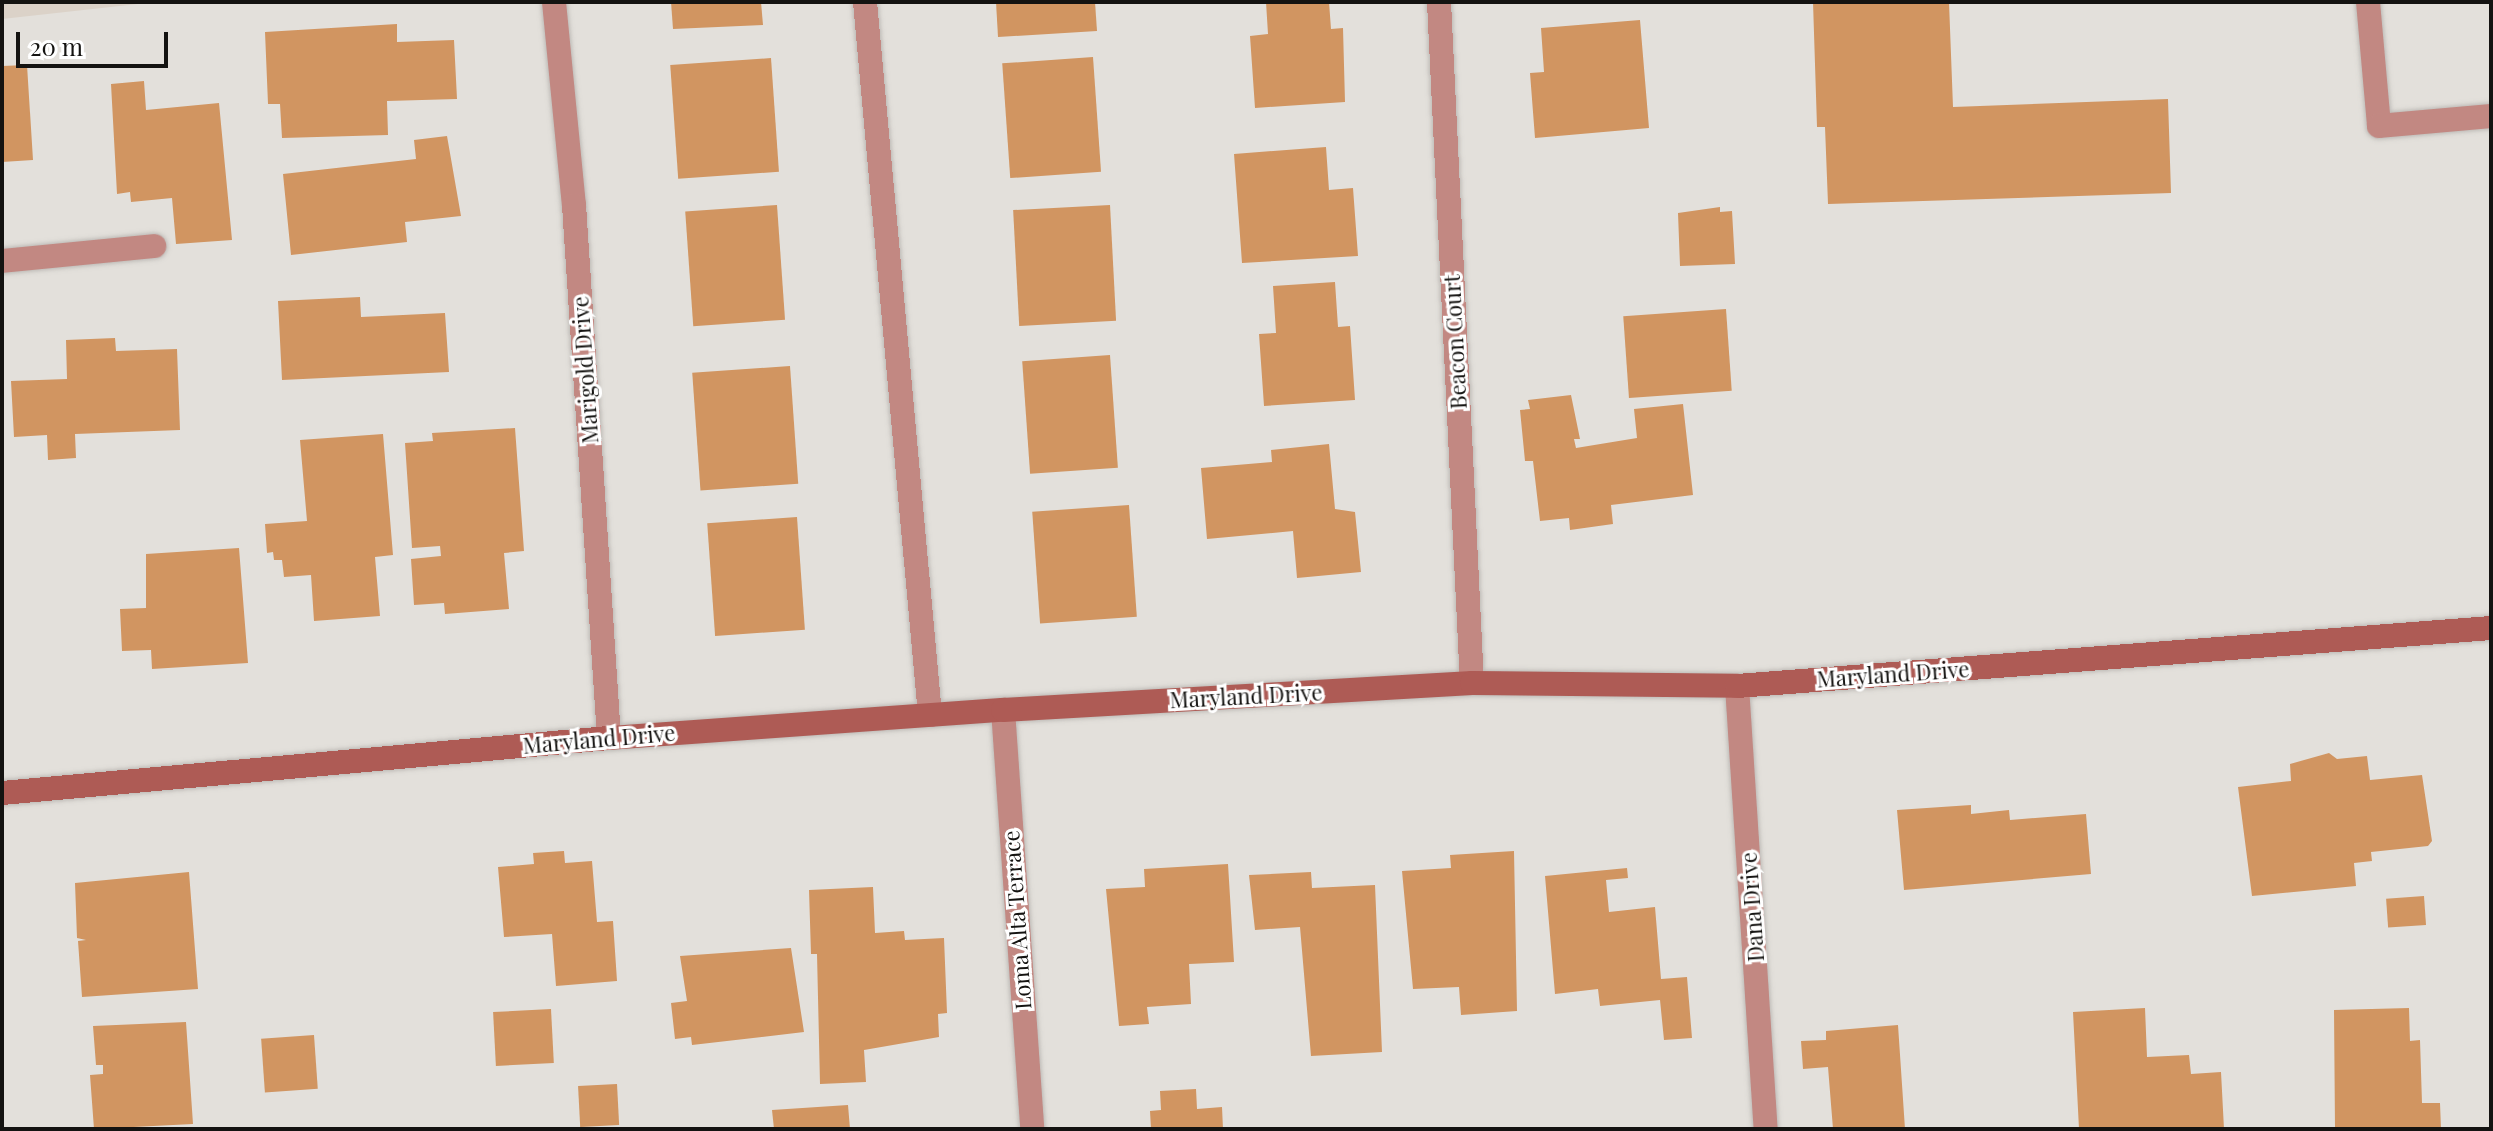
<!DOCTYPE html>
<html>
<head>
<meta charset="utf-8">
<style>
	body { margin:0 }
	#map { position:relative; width:2493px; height:1131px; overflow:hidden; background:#e3e0db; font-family:"Playfair Display",serif }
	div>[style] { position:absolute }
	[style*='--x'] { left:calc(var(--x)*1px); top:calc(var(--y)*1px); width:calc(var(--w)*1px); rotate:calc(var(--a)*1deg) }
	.built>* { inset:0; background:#dbd2c8 }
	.building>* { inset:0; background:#d19561; transform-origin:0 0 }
	.roads { filter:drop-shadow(0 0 2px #bebbb7) drop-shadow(0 0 2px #bebbb7) }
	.lane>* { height:24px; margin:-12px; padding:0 12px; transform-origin:12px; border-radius:12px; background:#c28882 }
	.street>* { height:24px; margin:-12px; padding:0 12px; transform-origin:12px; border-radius:12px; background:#c28882 }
	.secondary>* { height:24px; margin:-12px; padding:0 12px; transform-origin:12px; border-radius:12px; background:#ae5b55 }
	span { translate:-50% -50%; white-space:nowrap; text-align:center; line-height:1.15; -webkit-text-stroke:6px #fff; paint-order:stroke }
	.street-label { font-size:22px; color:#141311 }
	.frame { position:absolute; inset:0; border:4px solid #141311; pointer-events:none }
	.scale { position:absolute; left:16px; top:32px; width:152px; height:36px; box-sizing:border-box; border:4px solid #141311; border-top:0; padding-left:10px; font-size:24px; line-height:28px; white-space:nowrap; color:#141311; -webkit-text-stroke:6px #fff; paint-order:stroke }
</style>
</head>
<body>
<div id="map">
	<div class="built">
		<div style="clip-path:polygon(2px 2px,156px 2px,2px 19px)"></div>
	</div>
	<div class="building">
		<div style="clip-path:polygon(671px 2px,761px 2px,763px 25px,673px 29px)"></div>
		<div style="clip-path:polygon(996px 2px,1095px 2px,1097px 31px,998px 37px)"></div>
		<div style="clip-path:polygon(1266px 2px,1329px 2px,1331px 29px,1343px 28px,1345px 102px,1255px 108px,1250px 36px,1268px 34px)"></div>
		<div style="clip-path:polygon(1813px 2px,1949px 2px,1953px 107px,2168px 99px,2171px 193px,1828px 204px,1825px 127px,1817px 127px)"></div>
		<div style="clip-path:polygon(1640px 20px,1649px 128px,1535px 138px,1530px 73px,1544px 72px,1541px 28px)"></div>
		<div style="clip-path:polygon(397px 24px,397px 42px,454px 40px,457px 99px,387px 101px,388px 135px,282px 138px,280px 104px,268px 104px,265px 32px)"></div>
		<div style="left:1093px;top:57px;width:115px;height:91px;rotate:86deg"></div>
		<div style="left:771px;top:58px;width:114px;height:101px;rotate:86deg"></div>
		<div style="clip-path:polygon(27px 65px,33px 160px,2px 162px,2px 66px)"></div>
		<div style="clip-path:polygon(144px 81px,146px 110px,219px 103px,232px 240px,176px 244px,172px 198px,131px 202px,130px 192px,117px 194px,111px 84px)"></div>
		<div style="clip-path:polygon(447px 136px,461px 216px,405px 222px,407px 242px,291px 255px,283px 174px,416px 159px,414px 140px)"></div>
		<div style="clip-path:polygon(1326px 147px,1329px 190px,1353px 188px,1358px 256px,1242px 263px,1234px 154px)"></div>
		<div style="left:777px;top:205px;width:115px;height:92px;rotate:86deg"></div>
		<div style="left:1110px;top:205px;width:116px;height:97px;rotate:87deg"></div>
		<div style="clip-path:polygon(1720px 207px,1720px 212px,1732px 211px,1735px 264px,1680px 266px,1678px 213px)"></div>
		<div style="clip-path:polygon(1335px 282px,1338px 327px,1350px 326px,1355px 400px,1264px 406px,1259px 334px,1276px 333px,1273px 286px)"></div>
		<div style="clip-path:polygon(360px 297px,361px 317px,445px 313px,449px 372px,282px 380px,278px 301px)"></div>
		<div style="left:1726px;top:309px;width:82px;height:103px;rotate:86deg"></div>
		<div style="clip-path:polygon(115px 338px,116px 351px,177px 349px,180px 430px,75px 434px,76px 458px,48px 460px,47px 435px,14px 437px,11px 381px,67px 379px,66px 340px)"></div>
		<div style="left:1110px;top:355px;width:113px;height:88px;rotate:86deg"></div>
		<div style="left:790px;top:366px;width:118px;height:98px;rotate:86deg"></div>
		<div style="clip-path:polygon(1571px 395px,1580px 439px,1574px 439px,1576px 448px,1637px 438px,1634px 409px,1683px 404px,1693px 495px,1611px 505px,1613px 524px,1570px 530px,1569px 518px,1540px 521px,1533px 461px,1525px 461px,1520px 410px,1530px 409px,1528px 400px)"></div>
		<div style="clip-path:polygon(515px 428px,524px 551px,504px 553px,509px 609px,445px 614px,444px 603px,414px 605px,411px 559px,441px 556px,440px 546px,412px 548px,405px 443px,433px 441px,432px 433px)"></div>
		<div style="clip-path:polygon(383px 434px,393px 555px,375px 557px,380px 616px,314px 621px,311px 575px,284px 577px,282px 560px,274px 560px,273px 552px,267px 553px,265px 524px,307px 521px,300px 440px)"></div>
		<div style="clip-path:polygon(1329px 444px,1335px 509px,1355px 512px,1361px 572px,1297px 578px,1293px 531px,1207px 539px,1201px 468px,1272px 462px,1271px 450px)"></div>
		<div style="left:1129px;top:505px;width:112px;height:97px;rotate:86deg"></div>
		<div style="left:797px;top:517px;width:113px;height:90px;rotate:86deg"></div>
		<div style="clip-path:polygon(239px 548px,248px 663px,152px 669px,151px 650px,122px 651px,120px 609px,146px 608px,146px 554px)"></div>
		<div style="clip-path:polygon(2329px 753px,2337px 759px,2367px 756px,2370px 780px,2422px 775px,2432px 841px,2428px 846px,2371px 852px,2372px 861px,2354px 863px,2356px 886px,2252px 896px,2238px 787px,2291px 781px,2290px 764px)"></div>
		<div style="clip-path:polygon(1971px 805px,1971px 814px,2009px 810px,2010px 820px,2086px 814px,2091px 874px,1904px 890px,1897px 810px)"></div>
		<div style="clip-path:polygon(564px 851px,565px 863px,592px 861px,597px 922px,613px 921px,617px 981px,556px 986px,552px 934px,504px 937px,498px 867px,534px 864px,533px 853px)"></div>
		<div style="clip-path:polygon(1514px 851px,1517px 1011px,1461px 1015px,1459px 987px,1413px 989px,1402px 871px,1451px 868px,1450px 855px)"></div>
		<div style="clip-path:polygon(1228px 864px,1234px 962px,1189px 964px,1191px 1004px,1147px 1007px,1149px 1024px,1119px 1026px,1106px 889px,1145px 887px,1144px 869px)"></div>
		<div style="clip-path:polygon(1627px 868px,1628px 878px,1606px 880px,1609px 912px,1655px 907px,1661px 979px,1687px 977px,1692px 1038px,1664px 1040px,1660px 1000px,1600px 1006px,1598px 989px,1555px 994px,1545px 876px)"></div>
		<div style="clip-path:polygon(189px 872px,198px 989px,82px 997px,78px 941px,86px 940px,77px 938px,75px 883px)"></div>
		<div style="clip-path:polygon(1311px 872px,1312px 888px,1375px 885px,1382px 1052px,1311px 1056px,1300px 927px,1255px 930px,1249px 875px)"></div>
		<div style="clip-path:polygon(873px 887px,875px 933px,904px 931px,905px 940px,944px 938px,947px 1013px,938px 1014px,939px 1037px,864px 1050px,866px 1082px,820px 1084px,817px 954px,811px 954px,809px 890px)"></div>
		<div style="left:2424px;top:896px;width:29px;height:38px;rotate:86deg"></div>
		<div style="clip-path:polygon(791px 948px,804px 1032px,692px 1045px,691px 1037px,675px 1039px,671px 1003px,687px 1001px,680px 956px)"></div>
		<div style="clip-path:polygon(2145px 1008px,2147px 1057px,2189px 1055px,2191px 1074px,2221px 1072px,2224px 1129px,2079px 1129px,2073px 1012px)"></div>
		<div style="clip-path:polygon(2409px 1008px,2410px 1041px,2420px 1040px,2422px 1103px,2440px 1103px,2441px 1129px,2335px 1129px,2334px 1010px)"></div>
		<div style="left:551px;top:1009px;width:54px;height:58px;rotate:87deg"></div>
		<div style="clip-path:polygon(186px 1022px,193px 1124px,94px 1129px,90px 1075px,103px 1074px,103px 1065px,96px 1065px,93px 1026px)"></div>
		<div style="clip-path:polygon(1898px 1025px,1905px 1129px,1833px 1129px,1828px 1067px,1803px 1069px,1801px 1041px,1826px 1040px,1826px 1031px)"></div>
		<div style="left:314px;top:1035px;width:54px;height:53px;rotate:86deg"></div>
		<div style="left:617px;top:1084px;width:41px;height:39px;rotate:87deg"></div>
		<div style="clip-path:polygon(1196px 1089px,1197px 1109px,1222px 1107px,1223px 1129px,1151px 1129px,1150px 1111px,1161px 1110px,1160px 1091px)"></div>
		<div style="clip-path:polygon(848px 1105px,850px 1129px,774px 1129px,772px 1110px)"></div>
	</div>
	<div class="roads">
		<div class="lane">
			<div style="--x:2368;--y:2;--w:124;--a:84.9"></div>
			<div style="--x:2379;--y:126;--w:112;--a:-5.1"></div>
		</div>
		<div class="street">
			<div style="--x:554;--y:2;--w:204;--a:84.4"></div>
			<div style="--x:574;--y:205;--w:534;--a:86.24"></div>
			<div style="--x:865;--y:2;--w:716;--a:84.79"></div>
			<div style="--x:1439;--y:2;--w:682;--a:87.23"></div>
			<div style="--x:2;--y:261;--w:153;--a:-5.6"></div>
			<div style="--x:1737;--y:686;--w:444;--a:86.3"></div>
			<div style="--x:1003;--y:710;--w:420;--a:86"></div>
		</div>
		<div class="secondary">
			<div style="--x:2;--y:793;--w:609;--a:-5.18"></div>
			<div style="--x:609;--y:738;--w:395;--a:-4.1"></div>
			<div style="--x:1003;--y:710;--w:470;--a:-3.3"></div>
			<div style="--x:1472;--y:683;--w:265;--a:0.6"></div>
			<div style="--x:1737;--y:686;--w:756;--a:-4.4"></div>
		</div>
	</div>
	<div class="street-label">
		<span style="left:1455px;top:342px;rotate:-93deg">Beacon Court</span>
		<span style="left:585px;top:370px;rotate:-94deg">Marigold Drive</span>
		<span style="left:1893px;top:674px;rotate:-4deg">Maryland Drive</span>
		<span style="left:1246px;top:696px;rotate:-3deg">Maryland Drive</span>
		<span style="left:599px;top:739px;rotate:-5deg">Maryland Drive</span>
		<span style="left:1752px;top:907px;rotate:-94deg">Dana Drive</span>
		<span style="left:1017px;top:920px;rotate:-94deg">Loma Alta Terrace</span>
	</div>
	<div class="frame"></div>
	<div class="scale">20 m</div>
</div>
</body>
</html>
